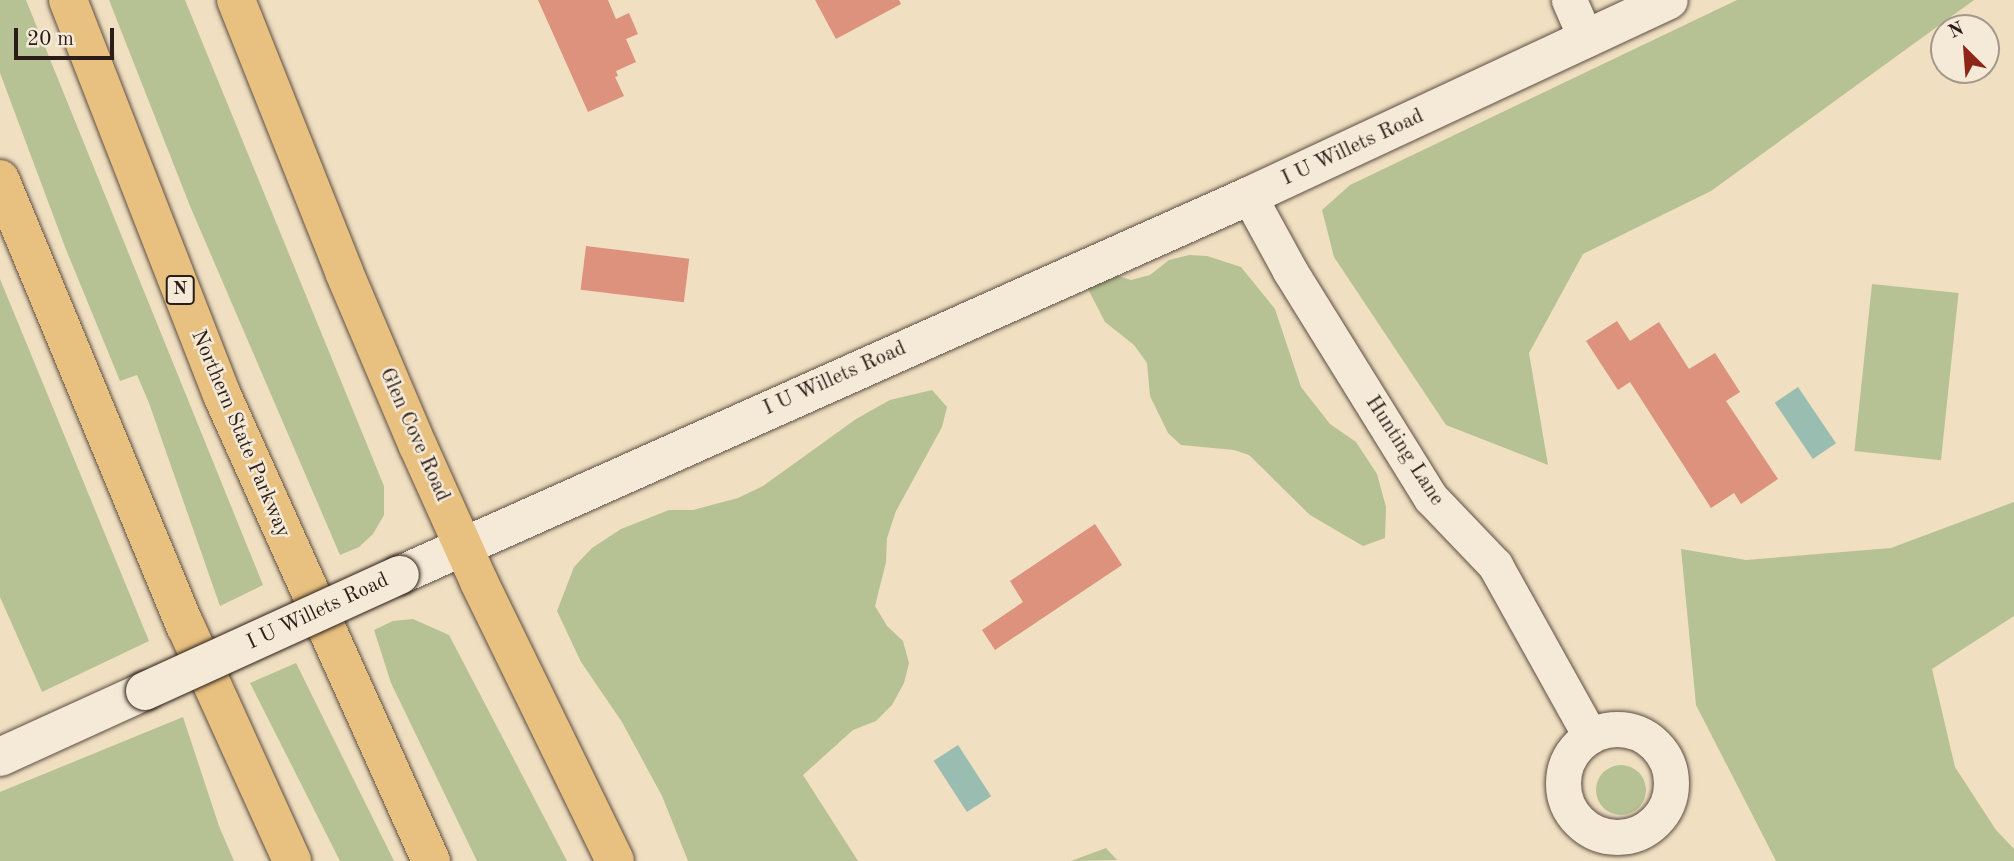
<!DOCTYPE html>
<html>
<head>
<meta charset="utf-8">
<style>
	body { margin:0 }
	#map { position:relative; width:2014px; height:861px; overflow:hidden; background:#f0dfc1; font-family:"Old Standard TT",serif }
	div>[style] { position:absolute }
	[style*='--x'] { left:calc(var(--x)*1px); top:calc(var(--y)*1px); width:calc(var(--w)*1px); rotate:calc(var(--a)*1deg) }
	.green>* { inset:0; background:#b7c294; transform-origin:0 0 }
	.round { border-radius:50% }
	.water>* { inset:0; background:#9abdb1; transform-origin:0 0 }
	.building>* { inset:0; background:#dc927c; transform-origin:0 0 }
	.roads { filter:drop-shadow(0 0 2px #5c4e42) drop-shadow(0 0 2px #5c4e42) }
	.street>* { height:35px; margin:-17.5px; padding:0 17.5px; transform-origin:17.5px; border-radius:17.5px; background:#f5ead7 }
	.street>.ring { margin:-17.5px; padding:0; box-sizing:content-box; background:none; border:35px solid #f5ead7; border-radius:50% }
	.secondary>* { height:38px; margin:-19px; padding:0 19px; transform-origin:19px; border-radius:19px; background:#f5ead7 }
	.primary>* { height:38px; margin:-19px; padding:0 19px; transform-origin:19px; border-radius:19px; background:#e8c080 }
	.highway>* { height:38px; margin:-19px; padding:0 19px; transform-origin:19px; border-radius:19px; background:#e8c080 }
	.bridges { filter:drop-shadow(0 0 2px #2a1d18) drop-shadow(0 0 2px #2a1d18) }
	.secondary-bridge>* { height:38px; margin:-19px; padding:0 19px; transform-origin:19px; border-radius:19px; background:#f5ead7 }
	span { translate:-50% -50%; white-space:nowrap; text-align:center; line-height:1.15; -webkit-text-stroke:5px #f5ead7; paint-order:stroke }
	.shield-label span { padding:2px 5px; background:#f5ead7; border:2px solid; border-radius:5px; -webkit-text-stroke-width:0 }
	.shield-label { font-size:19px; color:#2a1d18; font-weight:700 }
	.street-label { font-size:21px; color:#2a1d18 }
	.north { position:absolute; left:1930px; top:14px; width:70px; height:70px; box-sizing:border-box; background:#f5ead7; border:2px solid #a4988b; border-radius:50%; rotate:335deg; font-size:19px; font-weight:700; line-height:28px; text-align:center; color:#2a1d18 }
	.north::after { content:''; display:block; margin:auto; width:24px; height:32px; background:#8f2418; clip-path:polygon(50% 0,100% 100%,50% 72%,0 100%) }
	.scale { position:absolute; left:14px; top:28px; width:100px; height:32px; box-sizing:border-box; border:4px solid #2a1d18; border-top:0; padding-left:9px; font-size:21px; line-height:24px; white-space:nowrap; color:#2a1d18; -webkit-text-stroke:5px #f5ead7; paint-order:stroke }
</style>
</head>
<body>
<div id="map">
	<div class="green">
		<div style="clip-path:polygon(0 0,26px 0,263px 585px,220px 606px,149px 403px,137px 375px,120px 381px,65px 247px,0 73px)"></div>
		<div style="clip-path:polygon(109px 0,185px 0,384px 486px,384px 515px,373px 534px,359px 547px,340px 555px,190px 206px)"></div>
		<div style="clip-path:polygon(1737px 0,1974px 0,1711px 191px,1583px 254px,1529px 353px,1548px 465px,1446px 425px,1334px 257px,1322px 210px,1350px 185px)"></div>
		<div style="clip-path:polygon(1189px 255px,1207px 256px,1241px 267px,1275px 309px,1301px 387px,1330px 424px,1356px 442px,1377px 474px,1386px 507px,1385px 538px,1363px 546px,1310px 515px,1249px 455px,1234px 450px,1181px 445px,1168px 433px,1150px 396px,1147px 363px,1134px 345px,1105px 322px,1088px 289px,1095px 277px,1115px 275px,1131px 280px,1150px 275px,1169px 260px)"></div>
		<div style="clip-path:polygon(0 279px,149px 641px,42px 692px,0 597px)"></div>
		<div style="left:1872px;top:284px;width:87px;height:168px;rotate:6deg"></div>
		<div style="clip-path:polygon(932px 390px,947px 407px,942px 427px,896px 511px,887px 538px,886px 562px,875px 606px,887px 626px,903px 641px,909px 663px,904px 683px,892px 705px,876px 721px,853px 730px,803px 775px,858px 861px,688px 861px,662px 796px,622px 722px,581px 662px,557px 611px,574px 567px,592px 548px,621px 529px,669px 510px,693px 510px,738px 498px,763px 486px,856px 419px,890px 400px)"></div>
		<div style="clip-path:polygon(2014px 502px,2014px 616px,1932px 669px,1955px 767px,1996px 830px,2014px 849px,2014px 861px,1776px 861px,1696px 705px,1681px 549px,1746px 560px,1891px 548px)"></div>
		<div style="clip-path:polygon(413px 619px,449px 635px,567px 861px,477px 861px,391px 683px,374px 630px,393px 621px)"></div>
		<div style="clip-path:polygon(296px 663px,394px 861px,340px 861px,250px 683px)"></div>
		<div style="clip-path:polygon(183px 717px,219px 826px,234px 861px,0 861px,0 792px)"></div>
		<div class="round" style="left:1596px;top:765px;width:50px;height:50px"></div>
		<div style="clip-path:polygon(1106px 848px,1117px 860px,1071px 861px)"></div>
	</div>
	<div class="water">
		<div style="left:1798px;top:387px;width:68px;height:28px;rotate:56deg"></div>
		<div style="left:958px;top:745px;width:61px;height:29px;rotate:57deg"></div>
	</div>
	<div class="building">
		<div style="clip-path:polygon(538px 0,608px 0,616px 19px,629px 13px,638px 34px,626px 39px,636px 62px,616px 71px,618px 76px,615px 77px,624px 96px,588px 112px)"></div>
		<div style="clip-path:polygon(815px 0,899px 0,901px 4px,836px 39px)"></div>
		<div style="left:586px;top:246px;width:104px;height:44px;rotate:7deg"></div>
		<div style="clip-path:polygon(1617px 321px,1630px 341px,1659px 322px,1689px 369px,1715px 353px,1740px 392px,1726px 401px,1778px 479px,1741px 504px,1734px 493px,1711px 508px,1630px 382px,1618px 390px,1586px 341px)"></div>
		<div style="clip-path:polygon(1095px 524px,1122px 565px,995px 650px,982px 630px,1023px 602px,1010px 581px)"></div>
	</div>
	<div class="roads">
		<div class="street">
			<div style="--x:1569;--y:0;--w:43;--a:66.4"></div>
			<div style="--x:1249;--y:196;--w:85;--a:61.3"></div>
			<div style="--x:1290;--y:271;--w:267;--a:58.2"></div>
			<div style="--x:1431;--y:498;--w:93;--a:46.3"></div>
			<div style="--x:1495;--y:565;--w:196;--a:60.9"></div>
			<div class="ring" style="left:1563px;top:729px;width:73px;height:73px"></div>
		</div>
		<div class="secondary">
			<div style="--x:400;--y:575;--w:930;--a:-24.06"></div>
			<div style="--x:1249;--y:196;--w:463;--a:-25"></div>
			<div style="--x:0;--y:757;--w:159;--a:-24.5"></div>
		</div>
		<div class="primary">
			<div style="--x:236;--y:0;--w:293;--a:68.3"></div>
			<div style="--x:344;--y:272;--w:189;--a:67"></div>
			<div style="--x:418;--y:446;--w:149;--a:65.8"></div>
			<div style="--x:479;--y:582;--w:310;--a:64"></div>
		</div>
		<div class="highway">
			<div style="--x:68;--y:0;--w:424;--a:68.7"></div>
			<div style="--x:222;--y:395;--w:511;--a:65.84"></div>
			<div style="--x:0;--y:179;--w:485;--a:67.5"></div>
			<div style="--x:186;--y:627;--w:257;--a:65.6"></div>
		</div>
	</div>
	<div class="bridges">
		<div class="secondary-bridge">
			<div style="--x:145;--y:691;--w:280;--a:-24.5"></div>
		</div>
	</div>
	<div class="shield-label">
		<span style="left:180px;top:290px">N</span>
	</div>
	<div class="street-label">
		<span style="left:1353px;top:148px;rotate:-25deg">I U Willets Road</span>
		<span style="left:835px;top:379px;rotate:-24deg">I U Willets Road</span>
		<span style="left:240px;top:434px;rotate:67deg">Northern State Parkway</span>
		<span style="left:414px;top:435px;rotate:66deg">Glen Cove Road</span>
		<span style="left:1404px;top:451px;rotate:57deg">Hunting Lane</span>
		<span style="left:318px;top:612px;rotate:-25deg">I U Willets Road</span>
	</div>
	<div class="north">N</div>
	<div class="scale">20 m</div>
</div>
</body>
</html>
